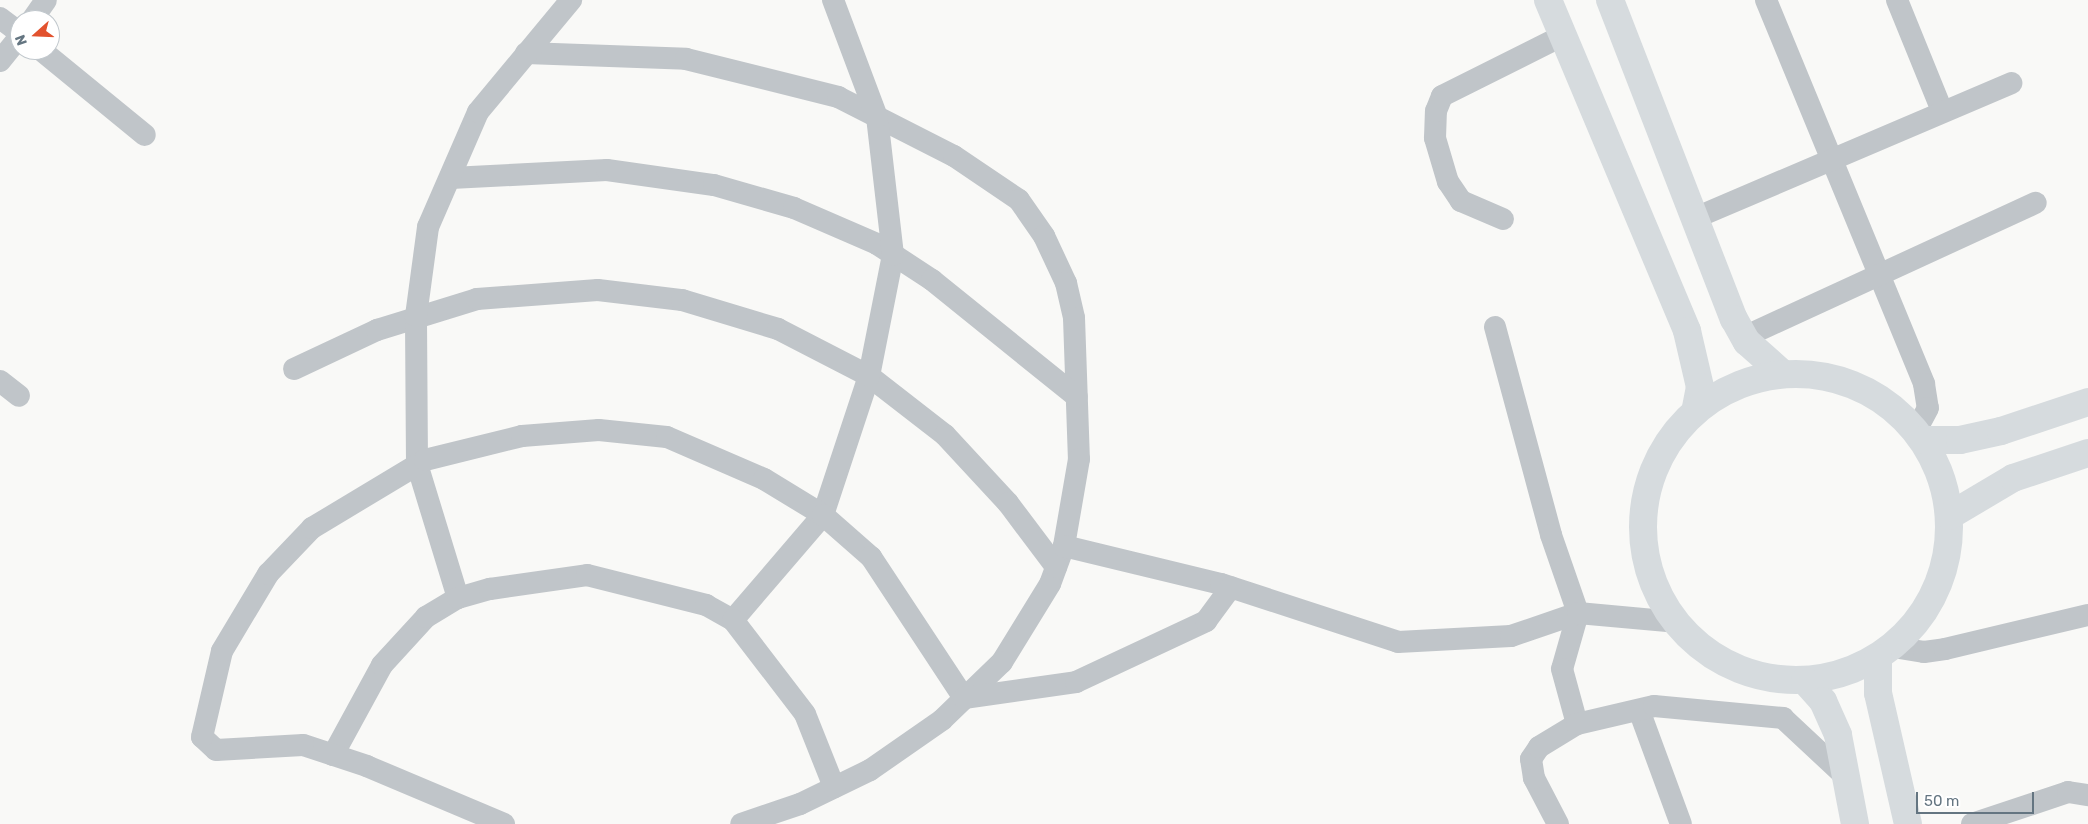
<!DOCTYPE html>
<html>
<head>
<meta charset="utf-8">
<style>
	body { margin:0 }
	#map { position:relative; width:2088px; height:824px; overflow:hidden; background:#f9f9f7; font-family:Rubik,sans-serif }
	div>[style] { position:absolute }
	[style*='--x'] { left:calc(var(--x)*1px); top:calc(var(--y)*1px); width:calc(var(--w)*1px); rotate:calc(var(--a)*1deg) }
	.minor>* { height:22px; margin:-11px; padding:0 11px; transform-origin:11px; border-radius:11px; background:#c0c5c9 }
	.major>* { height:28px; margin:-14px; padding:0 14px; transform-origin:14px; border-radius:14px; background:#d6dbde }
	.highway>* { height:28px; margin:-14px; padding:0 14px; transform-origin:14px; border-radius:14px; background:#d6dbde }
	.highway>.ring { margin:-14px; padding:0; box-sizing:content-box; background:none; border:28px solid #d6dbde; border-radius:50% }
	span { translate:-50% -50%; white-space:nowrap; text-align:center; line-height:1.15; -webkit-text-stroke:5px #fff; paint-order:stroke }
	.north { position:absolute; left:10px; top:10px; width:50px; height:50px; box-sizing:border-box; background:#fff; border:1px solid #c1c8cd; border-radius:50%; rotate:250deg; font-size:14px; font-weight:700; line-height:20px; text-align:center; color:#647581 }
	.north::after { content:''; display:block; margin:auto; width:18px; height:22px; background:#e2522e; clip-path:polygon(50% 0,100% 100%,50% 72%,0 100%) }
	.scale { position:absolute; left:1916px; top:792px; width:118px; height:22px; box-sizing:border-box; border:2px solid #647581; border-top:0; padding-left:6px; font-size:15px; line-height:18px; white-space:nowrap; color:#647581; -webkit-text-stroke:4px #fff; paint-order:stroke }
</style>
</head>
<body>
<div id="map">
	<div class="minor">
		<div style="--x:1766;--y:0;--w:415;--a:67.6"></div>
		<div style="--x:1924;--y:384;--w:24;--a:81"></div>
		<div style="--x:1928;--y:408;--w:27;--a:118"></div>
		<div style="--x:1897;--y:0;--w:120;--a:67.9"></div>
		<div style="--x:0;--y:18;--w:25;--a:37"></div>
		<div style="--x:32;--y:20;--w:24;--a:-55"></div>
		<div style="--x:41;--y:50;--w:134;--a:39.3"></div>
		<div style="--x:526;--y:53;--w:160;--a:2.1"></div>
		<div style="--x:686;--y:59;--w:157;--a:14"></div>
		<div style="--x:838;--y:97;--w:130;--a:27"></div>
		<div style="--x:954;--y:156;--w:78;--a:34.1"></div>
		<div style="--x:1019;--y:200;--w:44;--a:55.2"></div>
		<div style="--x:1044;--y:236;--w:52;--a:64.9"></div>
		<div style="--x:1066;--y:283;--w:36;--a:77"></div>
		<div style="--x:1074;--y:318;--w:141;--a:88"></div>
		<div style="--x:1079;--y:459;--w:88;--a:99.8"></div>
		<div style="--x:1064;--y:546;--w:40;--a:110.2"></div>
		<div style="--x:1050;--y:584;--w:92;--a:121.6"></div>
		<div style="--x:1002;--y:662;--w:83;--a:136"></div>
		<div style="--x:942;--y:720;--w:88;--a:145.2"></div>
		<div style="--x:870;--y:770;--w:78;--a:154.1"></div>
		<div style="--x:800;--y:804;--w:62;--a:161.3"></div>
		<div style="--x:0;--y:61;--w:32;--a:-51"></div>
		<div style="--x:451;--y:178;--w:156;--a:-2.9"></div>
		<div style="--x:607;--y:170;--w:108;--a:8"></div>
		<div style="--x:714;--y:185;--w:83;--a:16"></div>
		<div style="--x:794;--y:208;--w:90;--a:23.4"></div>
		<div style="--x:877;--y:244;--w:66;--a:33.2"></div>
		<div style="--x:932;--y:280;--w:186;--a:38.9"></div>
		<div style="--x:1695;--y:218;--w:344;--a:-23.1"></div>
		<div style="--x:1503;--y:219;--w:46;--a:-156.8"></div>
		<div style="--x:1461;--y:201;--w:23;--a:-124"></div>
		<div style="--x:1448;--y:182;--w:46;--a:-106.5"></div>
		<div style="--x:1435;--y:138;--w:27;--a:-88"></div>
		<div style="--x:1436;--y:111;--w:16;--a:-68"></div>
		<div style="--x:1442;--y:96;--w:134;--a:-26.6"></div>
		<div style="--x:1495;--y:327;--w:215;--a:74.9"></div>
		<div style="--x:1551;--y:535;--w:83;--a:70.9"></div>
		<div style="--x:1578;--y:613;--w:58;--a:105.9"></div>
		<div style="--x:1562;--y:669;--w:57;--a:74.7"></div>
		<div style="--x:1744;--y:337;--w:321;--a:-24.7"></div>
		<div style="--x:294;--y:369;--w:92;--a:-25.2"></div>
		<div style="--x:377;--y:330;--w:105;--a:-17.2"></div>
		<div style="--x:477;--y:299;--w:121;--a:-4.3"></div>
		<div style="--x:598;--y:290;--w:85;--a:6.8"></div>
		<div style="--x:682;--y:300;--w:100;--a:16.8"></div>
		<div style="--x:778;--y:329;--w:102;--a:27.3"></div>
		<div style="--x:869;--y:376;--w:96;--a:37.8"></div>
		<div style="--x:945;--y:435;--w:93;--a:47.2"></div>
		<div style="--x:1008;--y:503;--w:80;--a:53.1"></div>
		<div style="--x:0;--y:381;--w:24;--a:38"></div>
		<div style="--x:1064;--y:546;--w:162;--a:13.6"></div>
		<div style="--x:1221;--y:584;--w:186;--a:18.1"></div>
		<div style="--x:1398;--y:642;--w:113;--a:-3"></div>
		<div style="--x:1511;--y:636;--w:71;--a:-18.9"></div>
		<div style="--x:1578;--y:613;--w:98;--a:5.2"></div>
		<div style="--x:458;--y:598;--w:140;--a:-107"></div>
		<div style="--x:417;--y:464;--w:148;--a:-90.4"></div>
		<div style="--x:416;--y:316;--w:90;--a:-82.3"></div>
		<div style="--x:428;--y:227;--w:125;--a:-66.5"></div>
		<div style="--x:478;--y:112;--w:146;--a:-50.3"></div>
		<div style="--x:733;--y:620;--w:138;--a:-49.4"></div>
		<div style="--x:823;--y:515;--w:146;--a:-71.7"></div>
		<div style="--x:869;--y:376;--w:123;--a:-78.8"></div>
		<div style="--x:893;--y:255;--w:139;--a:-96.6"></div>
		<div style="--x:877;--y:117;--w:125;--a:-110.6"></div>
		<div style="--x:1893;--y:647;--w:31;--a:9"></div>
		<div style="--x:1924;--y:652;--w:21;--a:-8"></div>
		<div style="--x:1945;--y:649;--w:147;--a:-13.4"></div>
		<div style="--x:1639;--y:710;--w:121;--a:69.8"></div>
		<div style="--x:333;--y:755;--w:102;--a:-61.4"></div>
		<div style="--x:382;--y:665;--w:65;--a:-47.5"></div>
		<div style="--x:426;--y:617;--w:37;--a:-31"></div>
		<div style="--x:458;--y:598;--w:33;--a:-16"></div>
		<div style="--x:490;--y:589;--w:98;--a:-8.2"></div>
		<div style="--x:587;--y:575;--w:123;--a:14.1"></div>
		<div style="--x:706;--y:605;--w:31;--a:29"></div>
		<div style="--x:733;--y:620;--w:118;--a:52.5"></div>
		<div style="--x:805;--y:714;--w:79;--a:68.3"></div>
		<div style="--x:504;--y:824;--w:149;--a:-157.1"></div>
		<div style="--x:367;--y:766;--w:67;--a:-161.8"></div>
		<div style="--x:303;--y:745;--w:87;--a:176.7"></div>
		<div style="--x:216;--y:750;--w:19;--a:-137"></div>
		<div style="--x:202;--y:737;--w:88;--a:-76.9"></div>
		<div style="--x:222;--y:651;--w:90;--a:-59.1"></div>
		<div style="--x:268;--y:574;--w:64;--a:-46.3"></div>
		<div style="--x:312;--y:528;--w:132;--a:-31"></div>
		<div style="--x:425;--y:460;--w:100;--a:-13.9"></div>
		<div style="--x:522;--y:436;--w:77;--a:-4.5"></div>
		<div style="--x:599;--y:430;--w:68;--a:5.9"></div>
		<div style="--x:667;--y:437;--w:106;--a:23.4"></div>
		<div style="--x:764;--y:479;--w:69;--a:31.4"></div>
		<div style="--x:823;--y:515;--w:64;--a:41.2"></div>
		<div style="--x:871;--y:557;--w:169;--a:56.6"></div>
		<div style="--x:964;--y:698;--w:113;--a:-8.1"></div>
		<div style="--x:1076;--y:682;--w:144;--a:-25.1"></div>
		<div style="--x:1206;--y:621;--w:42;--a:-53.7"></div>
		<div style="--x:1558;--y:824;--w:52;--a:-117.6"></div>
		<div style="--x:1534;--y:778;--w:19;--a:-99"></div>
		<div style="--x:1531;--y:759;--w:14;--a:-56"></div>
		<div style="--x:1539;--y:747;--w:44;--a:-31.2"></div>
		<div style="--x:1577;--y:724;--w:79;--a:-13.2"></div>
		<div style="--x:1654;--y:706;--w:130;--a:5.3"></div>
		<div style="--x:1783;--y:718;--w:86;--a:43.1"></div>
		<div style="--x:1972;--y:824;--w:101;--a:-18.4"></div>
		<div style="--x:2068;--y:792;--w:20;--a:9"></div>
	</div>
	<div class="major">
		<div style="--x:1548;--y:0;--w:359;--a:67.2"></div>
		<div style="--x:1687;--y:331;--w:57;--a:76.9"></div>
		<div style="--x:1700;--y:387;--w:25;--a:101"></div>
		<div style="--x:1610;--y:0;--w:342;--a:68.8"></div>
		<div style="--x:1734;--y:319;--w:26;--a:61"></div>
		<div style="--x:1747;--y:342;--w:48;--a:41.6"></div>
	</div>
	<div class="highway">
		<div class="ring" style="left:1643px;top:374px;width:278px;height:278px"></div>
		<div style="--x:1923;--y:440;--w:37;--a:0"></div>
		<div style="--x:1960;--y:440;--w:42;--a:-12.4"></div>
		<div style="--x:2001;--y:431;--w:92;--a:-18.4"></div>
		<div style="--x:1949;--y:516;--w:74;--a:-30.7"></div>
		<div style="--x:2013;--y:478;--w:79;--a:-18.4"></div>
		<div style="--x:1878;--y:658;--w:35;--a:90"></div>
		<div style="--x:1878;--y:693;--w:134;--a:77.1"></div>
		<div style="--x:1805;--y:681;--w:27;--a:48"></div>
		<div style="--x:1823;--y:701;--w:37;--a:66"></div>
		<div style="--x:1838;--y:735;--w:91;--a:79.2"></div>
	</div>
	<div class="north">N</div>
	<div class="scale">50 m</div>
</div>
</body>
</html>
